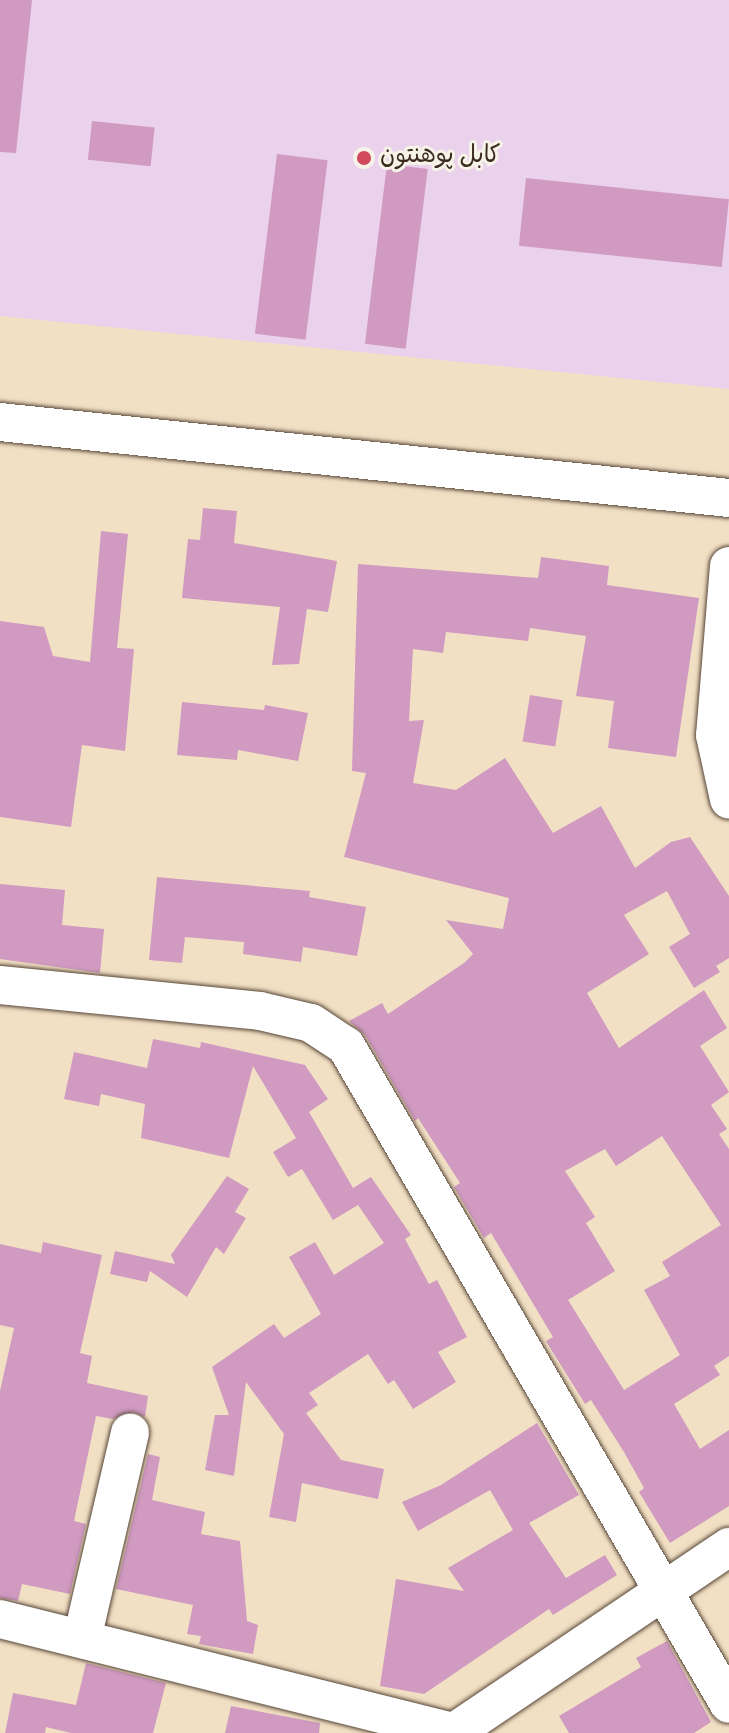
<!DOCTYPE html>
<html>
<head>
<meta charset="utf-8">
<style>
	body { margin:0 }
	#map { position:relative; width:729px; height:1733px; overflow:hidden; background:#f2e0c4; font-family:"Gochi Hand","Playpen Sans Arabic",sans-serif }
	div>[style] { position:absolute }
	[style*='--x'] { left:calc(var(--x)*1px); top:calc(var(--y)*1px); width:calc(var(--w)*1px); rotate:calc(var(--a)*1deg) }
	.built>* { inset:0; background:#ead1ec }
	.building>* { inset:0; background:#d09ac1; transform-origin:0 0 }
	.roads { filter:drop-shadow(0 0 2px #564537) drop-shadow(0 0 2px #564537) }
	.minor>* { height:38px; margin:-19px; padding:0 19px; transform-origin:19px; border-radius:19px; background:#fff }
	.dots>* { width:22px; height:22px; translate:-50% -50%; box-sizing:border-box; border:4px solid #f7f3e8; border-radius:50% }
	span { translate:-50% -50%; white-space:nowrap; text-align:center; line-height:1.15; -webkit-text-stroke:6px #f7f3e8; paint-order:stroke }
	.poi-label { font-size:24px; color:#3b2a1e }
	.left { translate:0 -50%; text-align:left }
</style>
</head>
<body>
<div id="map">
	<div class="built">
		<div style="clip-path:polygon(0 0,729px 0,729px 389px,0 316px)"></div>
	</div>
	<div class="building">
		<div style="clip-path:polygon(0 0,32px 0,16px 153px,0 152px)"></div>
		<div style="left:92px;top:121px;width:63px;height:39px;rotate:6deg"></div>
		<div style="left:277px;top:154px;width:51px;height:181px;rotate:7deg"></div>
		<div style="left:387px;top:164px;width:41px;height:181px;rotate:7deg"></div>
		<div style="left:526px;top:178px;width:204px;height:68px;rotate:6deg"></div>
		<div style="clip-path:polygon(203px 508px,237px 511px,234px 543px,337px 561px,328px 612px,307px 609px,299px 664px,272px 665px,280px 607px,182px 598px,188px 539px,200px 540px)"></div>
		<div style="clip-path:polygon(101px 531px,128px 534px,117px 648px,134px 649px,125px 751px,82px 745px,71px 827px,0 817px,0 621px,44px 627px,53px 656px,90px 662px)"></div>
		<div style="clip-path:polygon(evenodd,541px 557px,609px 566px,607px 585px,699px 598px,676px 757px,608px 748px,614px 701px,576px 696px,586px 636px,530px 628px,528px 641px,446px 632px,443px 653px,413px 649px,409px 721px,424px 720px,413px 783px,456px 790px,505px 758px,553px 833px,601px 806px,635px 868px,671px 842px,690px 837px,729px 896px,729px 958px,716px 966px,720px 972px,694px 988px,669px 947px,690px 934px,667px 891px,624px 915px,649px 954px,587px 993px,619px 1048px,704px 990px,727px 1028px,700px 1046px,729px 1092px,711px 1105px,727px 1129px,719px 1134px,729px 1149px,729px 1356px,714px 1366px,720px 1375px,674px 1404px,700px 1449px,729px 1430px,729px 1506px,670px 1543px,639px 1492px,644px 1488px,624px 1452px,591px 1400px,585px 1404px,546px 1341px,553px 1337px,491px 1233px,484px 1238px,454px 1187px,460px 1183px,418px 1118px,415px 1121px,365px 1035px,349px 1021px,382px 1003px,388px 1014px,464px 963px,473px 954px,446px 920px,503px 929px,509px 898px,344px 857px,366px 773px,352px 771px,358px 564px,538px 578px,541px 557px,662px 1136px,721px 1225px,662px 1262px,670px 1276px,644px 1290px,680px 1355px,624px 1390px,568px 1300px,615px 1271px,586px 1223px,595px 1217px,565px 1171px,605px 1149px,616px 1166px,662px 1136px)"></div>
		<div style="left:530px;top:695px;width:33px;height:47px;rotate:9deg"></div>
		<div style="clip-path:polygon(182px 702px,264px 710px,265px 705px,308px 713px,298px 761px,238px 750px,237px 760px,177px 755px)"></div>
		<div style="clip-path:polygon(157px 877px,310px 891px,309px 897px,366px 907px,357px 956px,303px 947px,301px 962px,243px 954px,244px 942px,185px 937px,182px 963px,149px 960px)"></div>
		<div style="clip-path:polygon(0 884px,65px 890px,62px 925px,104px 929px,100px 973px,0 959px)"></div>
		<div style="clip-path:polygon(153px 1039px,200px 1048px,201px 1042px,305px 1065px,328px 1099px,309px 1112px,353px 1188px,371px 1177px,411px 1235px,405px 1239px,429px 1284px,437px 1280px,467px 1337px,438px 1352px,456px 1382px,413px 1409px,394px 1380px,388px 1384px,368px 1354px,309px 1393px,318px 1405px,306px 1413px,341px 1460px,384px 1469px,378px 1499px,302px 1483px,296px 1522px,269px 1517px,284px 1434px,246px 1382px,234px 1476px,205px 1470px,215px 1415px,229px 1415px,212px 1367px,274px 1324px,284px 1338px,321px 1314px,289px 1257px,315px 1242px,334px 1275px,384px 1243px,358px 1205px,333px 1220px,302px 1169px,288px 1177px,273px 1152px,296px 1138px,253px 1066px,229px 1158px,141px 1138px,145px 1104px,101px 1094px,99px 1106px,64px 1099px,74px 1052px,147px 1068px)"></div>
		<div style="clip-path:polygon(227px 1176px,249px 1189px,235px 1212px,246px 1218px,224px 1254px,216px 1247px,187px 1297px,150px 1271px,147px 1282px,110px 1274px,115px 1251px,175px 1264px,171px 1255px)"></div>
		<div style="clip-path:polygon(43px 1242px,102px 1255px,80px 1353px,92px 1356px,87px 1383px,148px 1396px,145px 1417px,134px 1412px,113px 1419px,96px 1416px,74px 1521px,86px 1524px,70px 1594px,22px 1584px,18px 1601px,0 1598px,0 1391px,14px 1328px,0 1325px,0 1244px,41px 1253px)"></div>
		<div style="clip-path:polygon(537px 1423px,579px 1495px,529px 1523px,566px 1578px,605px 1555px,617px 1575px,553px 1615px,549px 1609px,424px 1694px,380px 1686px,396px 1579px,464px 1591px,448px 1568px,513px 1530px,490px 1490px,418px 1531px,402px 1502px,441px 1485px)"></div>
		<div style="clip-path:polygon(148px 1454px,160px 1457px,152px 1500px,205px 1512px,201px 1534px,240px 1541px,247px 1621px,258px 1625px,253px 1654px,199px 1644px,201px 1636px,187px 1634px,193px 1605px,116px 1589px)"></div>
		<div style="clip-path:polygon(667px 1641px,711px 1722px,694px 1733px,569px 1733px,559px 1716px,641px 1667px,636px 1658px)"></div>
		<div style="clip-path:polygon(86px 1663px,166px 1683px,153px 1733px,71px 1733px,46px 1727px,45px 1733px,5px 1733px,13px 1693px,76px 1705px)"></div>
		<div style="clip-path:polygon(231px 1706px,320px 1723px,319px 1733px,225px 1733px)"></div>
	</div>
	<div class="roads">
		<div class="minor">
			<div style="--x:0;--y:422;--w:733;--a:5.95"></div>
			<div style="--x:729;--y:566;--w:170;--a:94.7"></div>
			<div style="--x:715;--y:735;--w:66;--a:77.7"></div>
			<div style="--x:0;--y:985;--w:261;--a:5.7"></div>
			<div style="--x:260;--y:1011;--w:52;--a:13.2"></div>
			<div style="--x:311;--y:1023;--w:42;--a:33.3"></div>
			<div style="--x:346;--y:1046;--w:761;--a:59.8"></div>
			<div style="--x:0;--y:1619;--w:468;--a:14"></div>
			<div style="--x:82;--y:1639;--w:212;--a:-76.9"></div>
			<div style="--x:453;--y:1733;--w:333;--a:-34"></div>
		</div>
	</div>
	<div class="dots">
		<div style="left:364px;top:158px;background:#d1495b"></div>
	</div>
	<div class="poi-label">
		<span class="left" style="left:380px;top:158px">کابل پوهنتون</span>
	</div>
</div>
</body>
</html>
